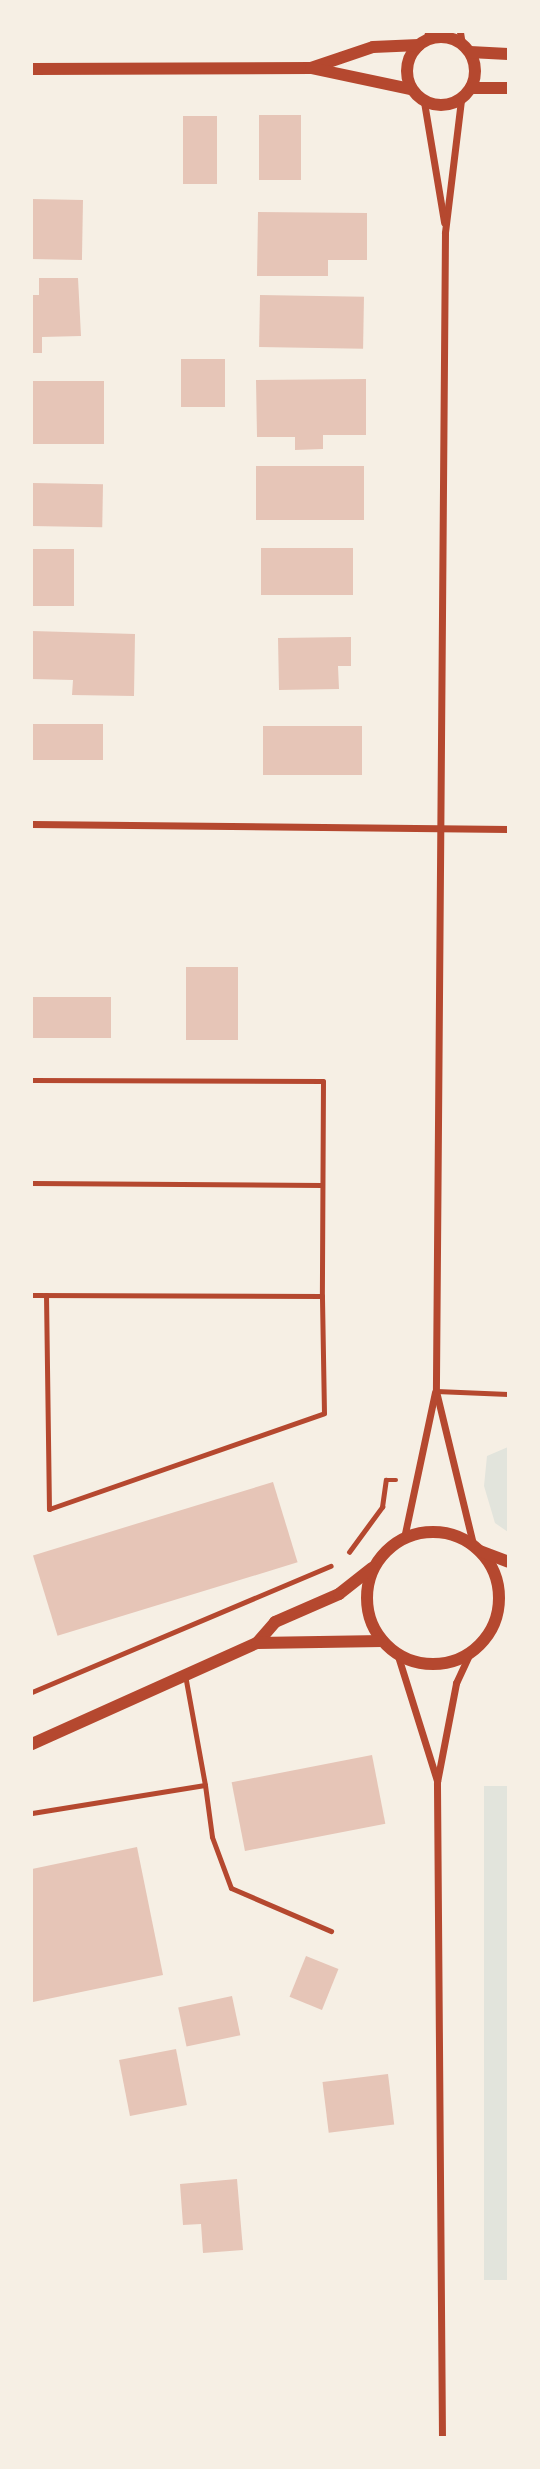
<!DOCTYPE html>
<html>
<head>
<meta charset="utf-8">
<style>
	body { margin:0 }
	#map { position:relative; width:540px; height:2469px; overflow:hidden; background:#f6efe4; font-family:"Crimson Pro",serif }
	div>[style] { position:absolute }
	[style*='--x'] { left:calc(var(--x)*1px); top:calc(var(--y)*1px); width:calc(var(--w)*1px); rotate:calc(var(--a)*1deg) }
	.green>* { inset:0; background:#e2e4dc; transform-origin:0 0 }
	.building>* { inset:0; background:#e6c5b7; transform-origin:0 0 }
	.path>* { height:4.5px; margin:-2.25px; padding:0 2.25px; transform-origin:2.25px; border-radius:2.25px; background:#b5482f }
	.service>* { height:5px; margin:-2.5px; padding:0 2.5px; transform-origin:2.5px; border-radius:2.5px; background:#b5482f }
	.minor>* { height:7px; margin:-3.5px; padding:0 3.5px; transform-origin:3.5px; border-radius:3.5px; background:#b5482f }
	.tertiary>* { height:12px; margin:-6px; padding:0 6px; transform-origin:6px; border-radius:6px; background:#b5482f }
	.tertiary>.ring { margin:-6px; padding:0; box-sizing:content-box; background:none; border:12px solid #b5482f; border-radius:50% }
	span { translate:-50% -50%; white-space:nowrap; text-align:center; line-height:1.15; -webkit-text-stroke:5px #f6efe4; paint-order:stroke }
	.frame { position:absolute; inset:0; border:33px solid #f6efe4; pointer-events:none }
</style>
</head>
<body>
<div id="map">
	<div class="green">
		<div style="clip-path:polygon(508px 1447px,508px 1532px,495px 1523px,484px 1486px,487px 1456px)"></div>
		<div style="left:508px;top:1786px;width:494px;height:24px;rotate:90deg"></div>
	</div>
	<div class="building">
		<div style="left:259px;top:115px;width:42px;height:65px"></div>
		<div style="left:183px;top:116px;width:34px;height:68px"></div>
		<div style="left:32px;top:199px;width:51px;height:60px;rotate:1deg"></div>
		<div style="clip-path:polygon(258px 212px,367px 213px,367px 260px,328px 260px,328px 276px,257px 276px)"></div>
		<div style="clip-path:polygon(39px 278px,78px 278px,81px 336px,42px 337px,42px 353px,32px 353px,32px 295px,39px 295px)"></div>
		<div style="left:260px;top:295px;width:104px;height:52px;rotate:1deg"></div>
		<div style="left:181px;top:359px;width:44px;height:48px"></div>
		<div style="clip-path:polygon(366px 379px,366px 435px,323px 435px,323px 449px,295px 450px,295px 437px,257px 437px,256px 380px)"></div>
		<div style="left:32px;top:381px;width:72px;height:63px"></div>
		<div style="left:256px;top:466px;width:108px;height:54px"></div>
		<div style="left:32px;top:483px;width:71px;height:43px;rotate:1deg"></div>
		<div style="left:261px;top:548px;width:92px;height:47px"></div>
		<div style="left:32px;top:549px;width:42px;height:57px"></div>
		<div style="clip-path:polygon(32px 631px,135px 634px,134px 696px,72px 695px,73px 680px,32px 679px)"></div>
		<div style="clip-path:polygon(351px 637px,351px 666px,338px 666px,339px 689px,279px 690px,278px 638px)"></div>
		<div style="left:32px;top:724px;width:71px;height:36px"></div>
		<div style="left:263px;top:726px;width:99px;height:49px"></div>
		<div style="left:186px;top:967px;width:52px;height:73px"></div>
		<div style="left:111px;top:997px;width:41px;height:79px;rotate:90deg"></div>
		<div style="left:273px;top:1482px;width:84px;height:251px;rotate:73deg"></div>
		<div style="left:372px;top:1755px;width:70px;height:143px;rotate:79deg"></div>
		<div style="clip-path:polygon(137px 1847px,163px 1975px,33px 2002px,32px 1869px)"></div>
		<div style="left:306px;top:1956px;width:35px;height:44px;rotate:22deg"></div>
		<div style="left:232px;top:1996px;width:40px;height:55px;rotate:78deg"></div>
		<div style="left:176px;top:2049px;width:57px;height:58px;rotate:79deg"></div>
		<div style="left:388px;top:2074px;width:51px;height:66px;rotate:83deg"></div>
		<div style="clip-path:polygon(237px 2179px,243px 2250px,203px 2253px,201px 2224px,183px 2225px,180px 2184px)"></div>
	</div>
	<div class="path">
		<div style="--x:349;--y:1552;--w:56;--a:-53.7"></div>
		<div style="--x:382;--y:1507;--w:27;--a:-82"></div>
		<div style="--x:386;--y:1480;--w:10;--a:0"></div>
		<div style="--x:32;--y:1692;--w:324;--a:-22.9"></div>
	</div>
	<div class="service">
		<div style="--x:32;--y:1080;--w:291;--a:0.2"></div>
		<div style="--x:323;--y:1081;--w:215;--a:90.3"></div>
		<div style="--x:322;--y:1296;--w:290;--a:-179.8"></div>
		<div style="--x:32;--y:1183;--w:290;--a:0.4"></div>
		<div style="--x:46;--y:1295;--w:214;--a:89.2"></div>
		<div style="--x:49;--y:1509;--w:291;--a:-19.2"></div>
		<div style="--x:324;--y:1413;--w:117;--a:-91"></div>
		<div style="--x:436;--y:1391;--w:72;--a:2.4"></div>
		<div style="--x:205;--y:1785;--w:52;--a:82.3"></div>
		<div style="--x:212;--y:1837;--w:54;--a:69.6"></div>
		<div style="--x:231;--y:1888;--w:109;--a:23.3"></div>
		<div style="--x:32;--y:1813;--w:175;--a:-9.2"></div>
		<div style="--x:205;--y:1785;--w:112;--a:-100.3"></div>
	</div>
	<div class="minor">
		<div style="--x:460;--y:32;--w:12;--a:81"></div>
		<div style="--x:427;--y:40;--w:8;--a:-83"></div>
		<div style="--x:461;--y:100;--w:134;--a:96.9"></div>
		<div style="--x:445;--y:233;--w:1158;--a:90.45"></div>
		<div style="--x:436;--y:1391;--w:157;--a:76.4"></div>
		<div style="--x:424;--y:102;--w:122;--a:80.5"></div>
		<div style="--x:32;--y:824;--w:476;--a:0.6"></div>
		<div style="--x:404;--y:1538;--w:149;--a:-78"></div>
		<div style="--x:397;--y:1653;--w:134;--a:72.6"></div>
		<div style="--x:442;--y:2438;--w:656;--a:-90.44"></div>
		<div style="--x:437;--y:1782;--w:101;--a:-79.1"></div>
		<div style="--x:456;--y:1683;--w:33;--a:-65"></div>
	</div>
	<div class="tertiary">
		<div class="ring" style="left:407px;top:37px;width:56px;height:56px"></div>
		<div style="--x:470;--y:52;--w:38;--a:3"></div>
		<div style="--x:311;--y:68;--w:65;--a:-18.7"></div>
		<div style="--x:373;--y:47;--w:46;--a:-2.5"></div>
		<div style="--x:32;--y:69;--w:279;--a:-0.2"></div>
		<div style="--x:311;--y:68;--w:102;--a:11.9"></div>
		<div style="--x:471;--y:88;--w:37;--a:0"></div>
		<div class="ring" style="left:367px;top:1532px;width:120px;height:120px"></div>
		<div style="--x:480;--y:1551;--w:30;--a:21"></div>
		<div style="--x:257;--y:1643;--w:28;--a:-49"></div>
		<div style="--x:275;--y:1622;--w:70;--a:-23.6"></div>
		<div style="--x:339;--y:1594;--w:42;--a:-38.2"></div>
		<div style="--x:32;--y:1744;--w:247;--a:-24.2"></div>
		<div style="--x:257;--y:1643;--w:125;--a:-0.9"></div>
	</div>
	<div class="frame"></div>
</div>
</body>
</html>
